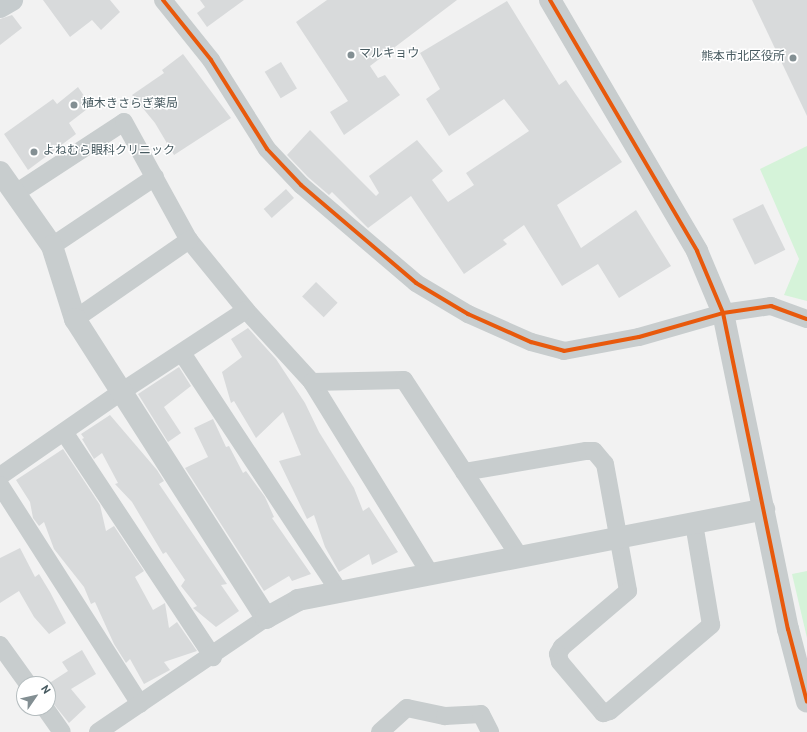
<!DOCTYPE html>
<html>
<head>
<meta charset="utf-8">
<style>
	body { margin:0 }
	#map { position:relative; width:807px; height:732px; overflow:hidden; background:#f2f2f2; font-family:Overpass,"Noto Sans JP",sans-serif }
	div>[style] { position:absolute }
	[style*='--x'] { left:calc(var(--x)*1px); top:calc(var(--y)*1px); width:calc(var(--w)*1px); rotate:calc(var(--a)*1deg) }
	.green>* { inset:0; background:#d5f3d9 }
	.building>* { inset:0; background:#d8dadb; transform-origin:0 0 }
	.minor>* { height:18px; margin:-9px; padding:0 9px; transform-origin:9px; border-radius:9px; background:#c8cdce }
	.tertiary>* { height:22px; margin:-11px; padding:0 11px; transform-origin:11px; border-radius:11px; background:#c8cdce }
	.primary>* { height:22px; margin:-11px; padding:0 11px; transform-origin:11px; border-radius:11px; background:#c6ccce }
	.cycleway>* { height:4px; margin:-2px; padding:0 2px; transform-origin:2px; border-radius:2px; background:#e8590c }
	.dots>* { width:11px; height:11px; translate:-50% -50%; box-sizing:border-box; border:2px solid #fff; border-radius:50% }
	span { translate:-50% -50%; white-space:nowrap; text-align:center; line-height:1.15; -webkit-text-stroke:3px #fff; paint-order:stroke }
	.poi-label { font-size:12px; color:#475a60 }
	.left { translate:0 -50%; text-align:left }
	.right { translate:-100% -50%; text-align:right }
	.north { position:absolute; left:16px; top:676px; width:40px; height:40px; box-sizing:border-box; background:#fff; border:1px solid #b5bdbf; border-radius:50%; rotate:56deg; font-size:11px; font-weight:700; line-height:16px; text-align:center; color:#475a60 }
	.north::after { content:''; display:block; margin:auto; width:14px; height:18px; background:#838f93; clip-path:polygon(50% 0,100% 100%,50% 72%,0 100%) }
</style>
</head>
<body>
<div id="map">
	<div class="green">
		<div style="clip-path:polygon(807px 146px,807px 301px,784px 295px,799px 259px,760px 169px)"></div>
		<div style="clip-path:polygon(807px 571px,807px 638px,792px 574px)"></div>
	</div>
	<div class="building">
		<div style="clip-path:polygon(43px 0,110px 0,120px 12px,101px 30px,92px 20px,70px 37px)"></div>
		<div style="clip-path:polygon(200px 0,244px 0,207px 27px,197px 13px,205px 7px)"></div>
		<div style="clip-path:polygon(327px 0,457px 0,370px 66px,378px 78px,385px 75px,400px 95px,344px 135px,330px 112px,348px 101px,296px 22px)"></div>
		<div style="clip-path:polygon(752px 0,807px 0,807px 116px)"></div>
		<div style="clip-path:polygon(507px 1px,559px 85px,566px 80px,622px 162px,557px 205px,581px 248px,636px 210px,671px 266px,619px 298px,598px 264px,562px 286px,524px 225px,503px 240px,507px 244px,464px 274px,411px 196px,368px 228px,332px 192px,329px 195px,308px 177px,287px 155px,310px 130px,376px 196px,379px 193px,369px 176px,417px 140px,443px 171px,432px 180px,448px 202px,474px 185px,466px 173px,529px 131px,504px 99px,449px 136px,426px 99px,440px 89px,420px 53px)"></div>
		<div style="clip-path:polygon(12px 15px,22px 28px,0 45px,0 19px)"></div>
		<div style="clip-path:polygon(183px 54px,231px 118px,174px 155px,155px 123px,132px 95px,164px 73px,162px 70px)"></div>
		<div style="left:281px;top:62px;width:31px;height:19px;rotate:59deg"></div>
		<div style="clip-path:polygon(78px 87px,91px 106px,69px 123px,76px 134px,28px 170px,4px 134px,53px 99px,57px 104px)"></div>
		<div style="left:286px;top:189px;width:12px;height:30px;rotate:48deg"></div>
		<div style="left:763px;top:204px;width:51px;height:34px;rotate:64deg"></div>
		<div style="left:316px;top:282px;width:30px;height:20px;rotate:44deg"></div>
		<div style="clip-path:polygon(248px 328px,276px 359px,305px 403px,319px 432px,354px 488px,363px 511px,369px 507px,398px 552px,372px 565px,369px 554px,339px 572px,325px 547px,314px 515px,307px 519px,279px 461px,301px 455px,283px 412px,256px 438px,234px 401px,231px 403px,222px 372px,242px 357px,231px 339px)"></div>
		<div style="clip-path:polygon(179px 367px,191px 386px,164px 407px,181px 433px,168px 442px,138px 394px)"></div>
		<div style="clip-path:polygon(110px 415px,157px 470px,164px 481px,159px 484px,227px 584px,221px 585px,239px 611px,216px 627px,193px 608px,197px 606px,181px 586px,185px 580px,166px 552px,163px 554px,132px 502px,115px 484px,118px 483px,102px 453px,94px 459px,82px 439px,84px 438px,81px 434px)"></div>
		<div style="clip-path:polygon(213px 419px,226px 447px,229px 446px,243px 473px,246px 471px,265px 497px,274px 517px,272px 518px,311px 574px,292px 581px,289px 576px,264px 591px,185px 468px,208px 457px,194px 428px)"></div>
		<div style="clip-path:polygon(63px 449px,100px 505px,106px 531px,114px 526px,144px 571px,135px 577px,153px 610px,165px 603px,169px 628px,177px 622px,197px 651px,164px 662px,170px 670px,144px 684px,130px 659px,126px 663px,114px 644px,95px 602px,91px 604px,84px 587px,54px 549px,44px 522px,39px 526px,33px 518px,30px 502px,16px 480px)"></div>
		<div style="clip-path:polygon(20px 548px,35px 577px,39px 574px,50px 592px,66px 623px,49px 634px,34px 617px,19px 591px,0 603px,0 558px)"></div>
		<div style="clip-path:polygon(82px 650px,96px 674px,71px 689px,86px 707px,69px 723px,48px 697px,48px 684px,68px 671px,62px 662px)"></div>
	</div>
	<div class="minor">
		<div style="--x:163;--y:0;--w:77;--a:51.3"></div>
		<div style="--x:211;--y:60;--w:105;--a:57.8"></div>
		<div style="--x:267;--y:149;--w:50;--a:46.6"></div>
		<div style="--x:301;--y:185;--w:151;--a:40.4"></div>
		<div style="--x:416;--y:283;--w:61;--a:30.8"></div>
		<div style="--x:468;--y:314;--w:69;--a:24"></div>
		<div style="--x:531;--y:342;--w:34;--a:15"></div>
		<div style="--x:564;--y:351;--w:76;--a:-10.6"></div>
		<div style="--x:639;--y:337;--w:87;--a:-15.9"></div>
		<div style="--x:723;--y:313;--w:49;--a:-8.3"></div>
		<div style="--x:771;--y:306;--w:38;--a:20"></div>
		<div style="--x:14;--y:194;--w:131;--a:-33.2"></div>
		<div style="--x:124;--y:122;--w:135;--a:61.2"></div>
		<div style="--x:189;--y:240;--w:90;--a:50.8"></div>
		<div style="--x:246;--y:310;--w:98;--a:47.5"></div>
		<div style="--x:52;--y:246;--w:124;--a:-33.8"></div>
		<div style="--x:75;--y:319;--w:139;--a:-34.7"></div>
		<div style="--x:182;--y:353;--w:287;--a:56.6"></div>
		<div style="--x:64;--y:432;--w:270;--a:56.5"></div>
		<div style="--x:464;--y:472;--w:124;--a:-9.8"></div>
		<div style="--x:586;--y:451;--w:8;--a:0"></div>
		<div style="--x:594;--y:451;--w:17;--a:50"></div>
		<div style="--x:605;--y:464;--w:129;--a:79.7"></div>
		<div style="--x:628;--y:591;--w:87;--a:139.7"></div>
		<div style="--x:562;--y:647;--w:8;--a:120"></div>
		<div style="--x:558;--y:654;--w:8;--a:76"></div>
		<div style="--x:560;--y:662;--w:67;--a:49.9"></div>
		<div style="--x:603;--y:713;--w:7;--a:-16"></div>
		<div style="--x:610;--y:711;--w:133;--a:-40.4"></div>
		<div style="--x:711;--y:625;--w:103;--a:-99.5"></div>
		<div style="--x:0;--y:476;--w:147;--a:-34.8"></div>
		<div style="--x:121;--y:392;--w:149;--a:-33.3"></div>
		<div style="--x:0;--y:485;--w:260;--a:57.4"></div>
		<div style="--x:431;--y:575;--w:227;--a:-121.7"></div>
		<div style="--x:312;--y:382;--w:92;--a:-1.2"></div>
		<div style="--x:404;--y:380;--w:212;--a:56.8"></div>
		<div style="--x:0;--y:645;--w:48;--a:54.3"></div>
		<div style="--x:45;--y:708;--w:29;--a:55"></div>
		<div style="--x:98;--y:732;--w:203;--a:-34.2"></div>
		<div style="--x:380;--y:732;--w:36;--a:-42"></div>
		<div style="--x:407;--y:708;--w:39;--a:12"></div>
		<div style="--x:445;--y:716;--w:36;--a:-3"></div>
		<div style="--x:481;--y:714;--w:20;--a:63"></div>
	</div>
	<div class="tertiary">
		<div style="--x:550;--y:0;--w:291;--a:59.6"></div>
		<div style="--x:697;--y:251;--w:67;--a:67.2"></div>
		<div style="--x:723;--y:313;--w:323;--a:78.4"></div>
		<div style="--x:788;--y:629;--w:75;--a:75.4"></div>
		<div style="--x:0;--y:172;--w:90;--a:54.9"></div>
		<div style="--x:52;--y:246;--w:77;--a:72.5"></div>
		<div style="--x:75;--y:319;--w:355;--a:57.4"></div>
		<div style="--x:266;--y:618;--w:37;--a:-29"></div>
		<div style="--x:298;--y:600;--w:475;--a:-11"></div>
	</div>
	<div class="primary">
		<div style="--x:0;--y:7;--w:14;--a:-30"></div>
	</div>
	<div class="cycleway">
		<div style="--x:163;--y:0;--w:77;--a:51.3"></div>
		<div style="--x:211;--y:60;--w:105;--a:57.8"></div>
		<div style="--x:267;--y:149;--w:50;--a:46.6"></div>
		<div style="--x:301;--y:185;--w:151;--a:40.4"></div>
		<div style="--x:416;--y:283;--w:61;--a:30.8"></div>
		<div style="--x:468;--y:314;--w:69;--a:24"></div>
		<div style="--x:531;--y:342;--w:34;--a:15"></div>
		<div style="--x:564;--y:351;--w:76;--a:-10.6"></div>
		<div style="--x:639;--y:337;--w:87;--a:-15.9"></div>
		<div style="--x:723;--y:313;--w:49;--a:-8.3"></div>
		<div style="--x:771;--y:306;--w:38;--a:20"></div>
		<div style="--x:550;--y:0;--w:291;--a:59.6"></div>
		<div style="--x:697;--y:251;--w:67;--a:67.2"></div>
		<div style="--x:723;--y:313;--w:323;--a:78.4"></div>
		<div style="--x:788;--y:629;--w:75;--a:75.4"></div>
	</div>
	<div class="dots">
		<div style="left:351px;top:55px;background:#838f93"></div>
		<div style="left:793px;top:58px;background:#838f93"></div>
		<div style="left:74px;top:105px;background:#838f93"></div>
		<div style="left:34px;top:152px;background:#838f93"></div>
	</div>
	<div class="poi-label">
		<span class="left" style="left:359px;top:55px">マルキョウ</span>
		<span class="right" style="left:785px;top:58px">熊本市北区役所</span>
		<span class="left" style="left:82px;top:105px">植木きさらぎ薬局</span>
		<span class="left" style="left:43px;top:152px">よねむら眼科クリニック</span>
	</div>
	<div class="north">N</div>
</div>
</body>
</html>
